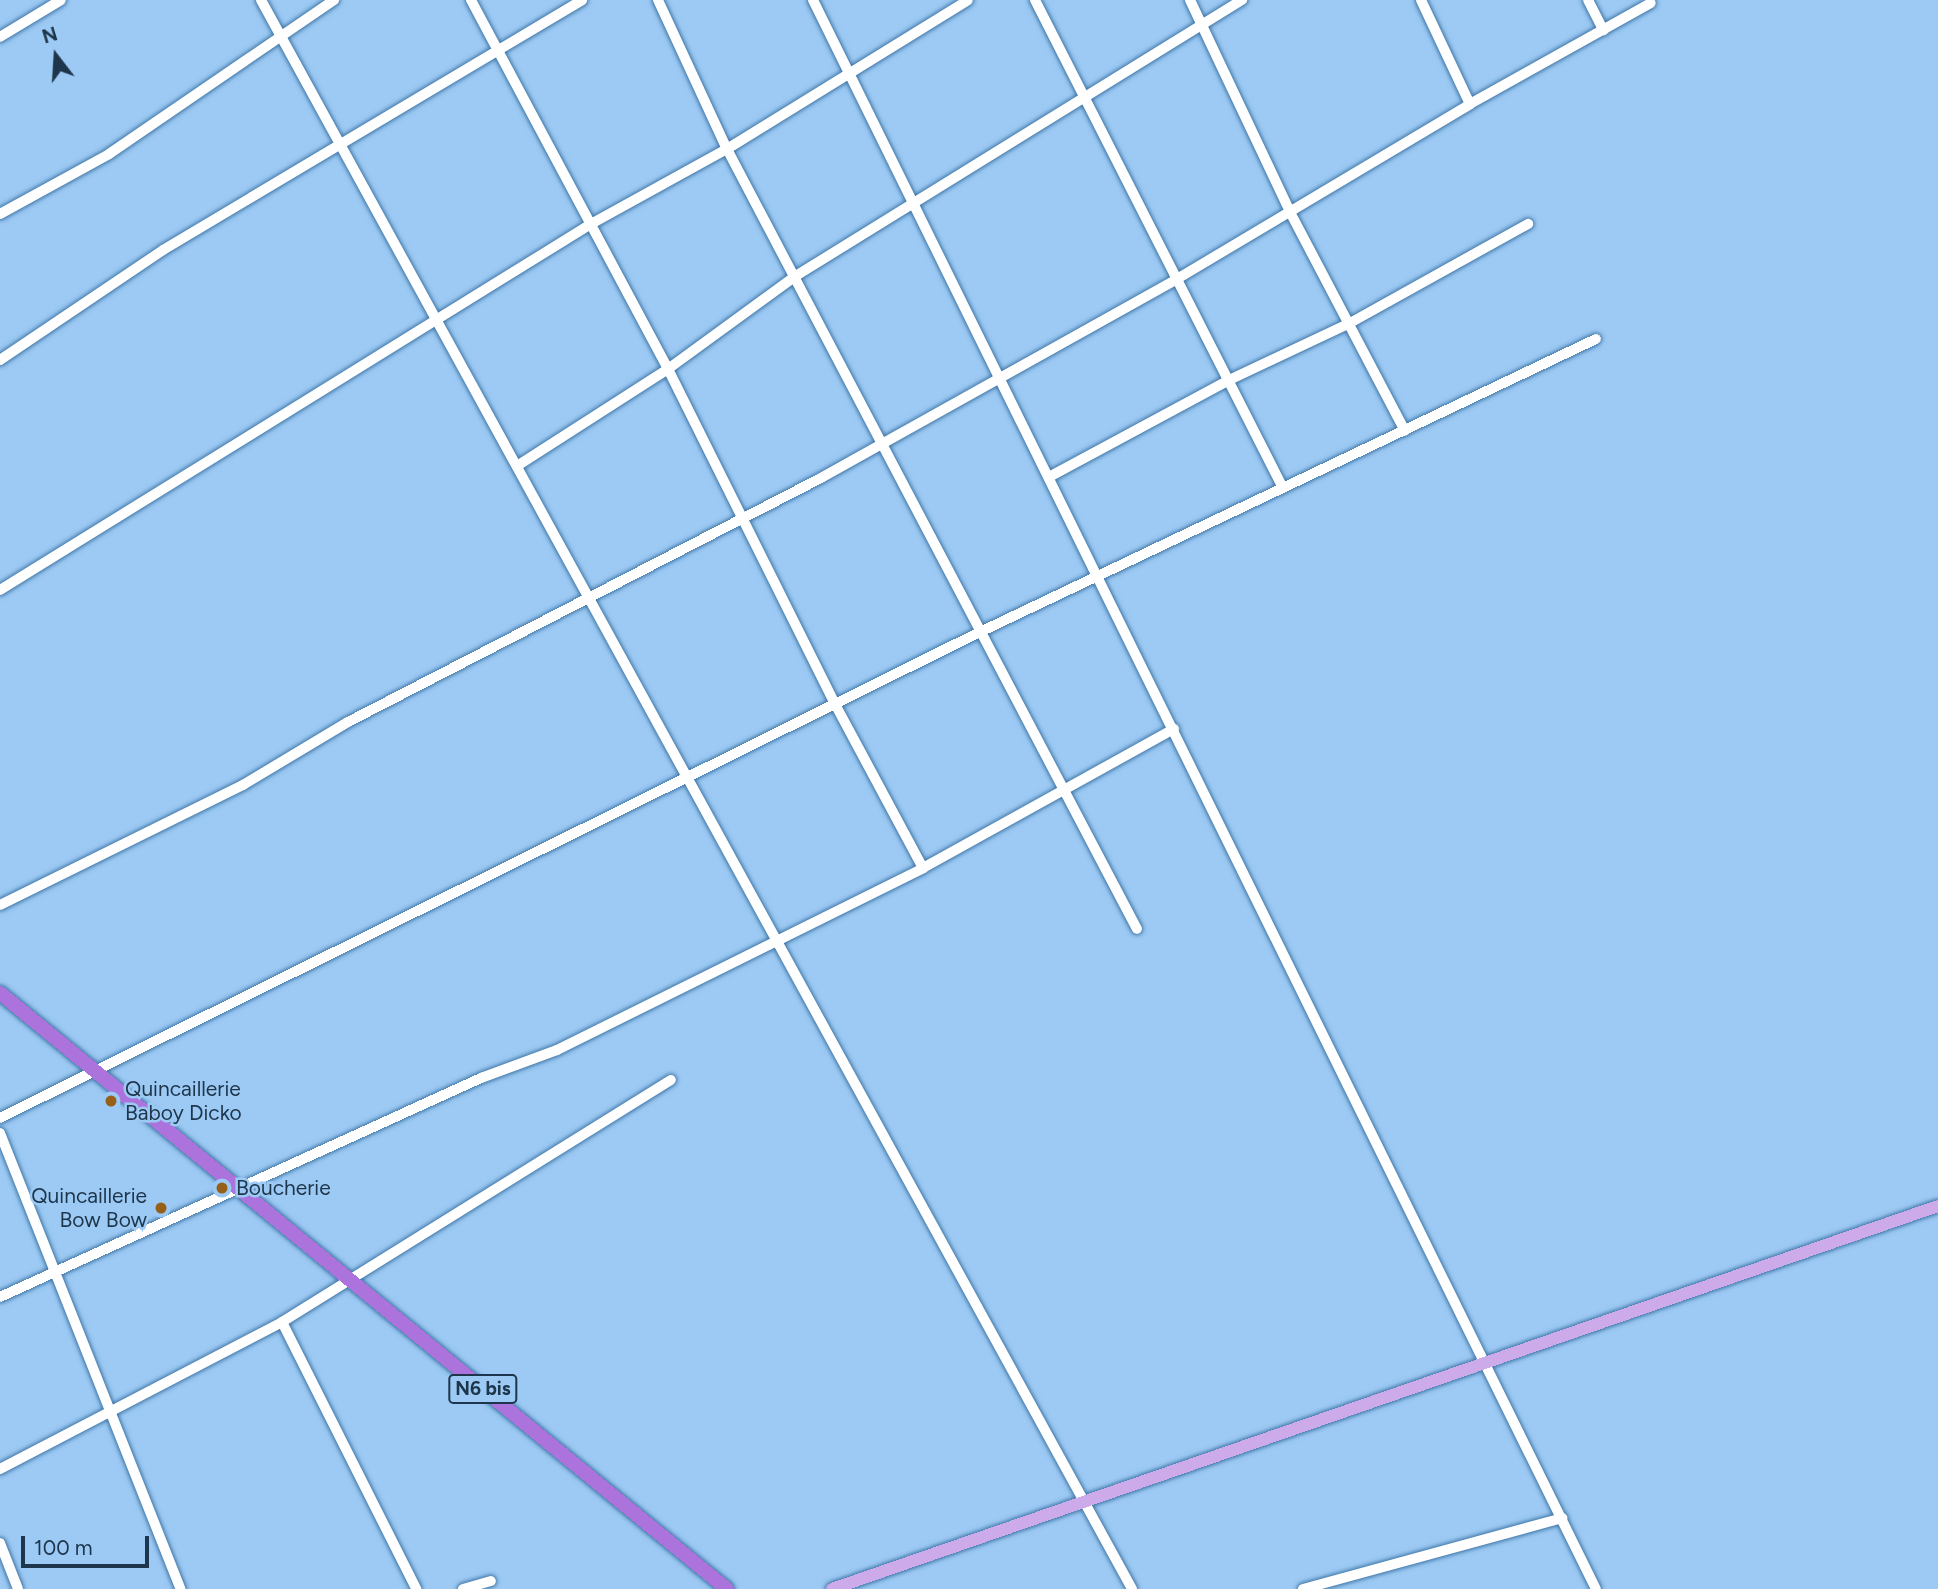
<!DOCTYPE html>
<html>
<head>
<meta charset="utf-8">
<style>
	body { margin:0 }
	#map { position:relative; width:1938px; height:1589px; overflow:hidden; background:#9ccaf4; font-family:Figtree,sans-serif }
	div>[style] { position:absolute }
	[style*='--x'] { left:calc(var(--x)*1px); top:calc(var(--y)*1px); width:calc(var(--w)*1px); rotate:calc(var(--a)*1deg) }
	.roads { filter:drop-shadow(0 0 2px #4077a8) drop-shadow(0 0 2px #4077a8) }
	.minor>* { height:10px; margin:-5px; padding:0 5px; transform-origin:5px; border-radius:5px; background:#fff }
	.major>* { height:12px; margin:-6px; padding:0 6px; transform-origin:6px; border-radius:6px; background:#cdabeb }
	.highway>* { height:14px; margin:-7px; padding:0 7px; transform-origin:7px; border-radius:7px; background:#ac73dd }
	.dots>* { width:19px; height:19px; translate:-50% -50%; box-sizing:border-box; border:4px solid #9ccaf4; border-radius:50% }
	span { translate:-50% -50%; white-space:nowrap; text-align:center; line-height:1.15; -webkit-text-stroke:5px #9ccaf4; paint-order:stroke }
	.shield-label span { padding:2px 5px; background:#9ccaf4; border:2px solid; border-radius:5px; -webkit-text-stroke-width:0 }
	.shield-label { font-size:19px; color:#1e364b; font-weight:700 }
	.poi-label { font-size:21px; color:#1e364b }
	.left { translate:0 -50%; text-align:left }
	.right { translate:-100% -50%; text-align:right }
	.north { position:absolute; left:21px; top:21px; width:70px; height:70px; -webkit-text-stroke:5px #9ccaf4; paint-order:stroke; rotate:343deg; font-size:19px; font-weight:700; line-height:28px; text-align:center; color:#1e364b }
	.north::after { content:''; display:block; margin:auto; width:24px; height:32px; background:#1e364b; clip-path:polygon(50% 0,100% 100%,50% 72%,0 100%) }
	.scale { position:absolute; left:21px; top:1536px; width:128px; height:32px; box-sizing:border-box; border:4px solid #1e364b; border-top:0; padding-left:9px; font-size:21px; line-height:24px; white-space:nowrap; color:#1e364b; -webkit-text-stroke:5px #9ccaf4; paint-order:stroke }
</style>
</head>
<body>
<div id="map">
	<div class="roads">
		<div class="minor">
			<div style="--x:261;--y:0;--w:1812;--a:61.27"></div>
			<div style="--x:471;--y:0;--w:418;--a:61.9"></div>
			<div style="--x:668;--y:369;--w:374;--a:63.5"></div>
			<div style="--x:835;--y:704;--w:186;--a:61.8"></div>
			<div style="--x:658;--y:0;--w:164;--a:65.2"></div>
			<div style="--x:727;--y:149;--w:881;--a:62.27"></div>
			<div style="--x:813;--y:0;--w:1771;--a:63.77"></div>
			<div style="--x:1035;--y:0;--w:547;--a:63.06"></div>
			<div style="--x:1190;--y:0;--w:234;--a:64.7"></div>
			<div style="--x:1290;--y:212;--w:247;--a:62.3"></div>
			<div style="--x:1421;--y:0;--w:115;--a:64.8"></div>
			<div style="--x:1588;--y:0;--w:34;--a:63"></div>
			<div style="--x:0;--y:37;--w:71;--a:-31.2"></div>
			<div style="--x:0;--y:214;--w:124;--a:-28.8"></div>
			<div style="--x:109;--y:154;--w:273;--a:-34.4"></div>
			<div style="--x:0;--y:360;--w:197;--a:-34"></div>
			<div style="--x:163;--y:250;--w:488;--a:-30.8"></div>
			<div style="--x:517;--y:466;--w:179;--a:-32.7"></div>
			<div style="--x:668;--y:369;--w:156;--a:-36.1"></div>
			<div style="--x:794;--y:277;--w:527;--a:-31.73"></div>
			<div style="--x:1049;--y:477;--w:202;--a:-28.3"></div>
			<div style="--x:1227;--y:381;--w:136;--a:-25.2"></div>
			<div style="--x:1350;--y:323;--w:204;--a:-29.1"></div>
			<div style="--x:0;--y:590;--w:695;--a:-31.77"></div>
			<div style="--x:591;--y:224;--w:155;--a:-28.9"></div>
			<div style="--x:727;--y:149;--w:283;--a:-31.7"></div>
			<div style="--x:0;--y:905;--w:271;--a:-26.3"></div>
			<div style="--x:243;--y:785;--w:122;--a:-31"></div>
			<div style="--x:348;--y:722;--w:532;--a:-27.29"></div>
			<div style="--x:821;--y:478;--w:408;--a:-29.2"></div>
			<div style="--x:1177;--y:279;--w:341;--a:-30.8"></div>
			<div style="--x:1470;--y:104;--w:207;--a:-29.2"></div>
			<div style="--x:0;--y:1118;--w:1094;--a:-26.38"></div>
			<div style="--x:980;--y:632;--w:682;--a:-25.44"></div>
			<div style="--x:0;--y:1133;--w:491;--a:68.4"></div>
			<div style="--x:0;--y:1297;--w:529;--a:-24.48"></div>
			<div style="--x:481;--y:1078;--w:81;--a:-20.2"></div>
			<div style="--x:557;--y:1050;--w:409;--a:-26.4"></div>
			<div style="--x:923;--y:868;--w:287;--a:-29"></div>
			<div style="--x:282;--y:1322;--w:299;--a:63.3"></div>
			<div style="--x:0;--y:1469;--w:318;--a:-27.5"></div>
			<div style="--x:282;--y:1322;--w:458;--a:-31.9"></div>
			<div style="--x:0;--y:1543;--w:49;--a:68.6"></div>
			<div style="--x:463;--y:1589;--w:29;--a:-16"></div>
			<div style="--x:1303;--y:1589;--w:269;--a:-15.3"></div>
		</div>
		<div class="major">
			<div style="--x:832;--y:1589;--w:1170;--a:-19.1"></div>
		</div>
		<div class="highway">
			<div style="--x:0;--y:993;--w:940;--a:39.35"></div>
		</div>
	</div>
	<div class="dots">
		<div style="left:111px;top:1101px;background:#966019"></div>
		<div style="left:222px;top:1188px;background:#966019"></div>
		<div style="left:161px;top:1208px;background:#966019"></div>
	</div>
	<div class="shield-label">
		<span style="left:483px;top:1389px">N6 bis</span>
	</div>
	<div class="poi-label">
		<span class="left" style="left:125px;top:1101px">Quincaillerie<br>Baboy Dicko</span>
		<span class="left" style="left:236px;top:1188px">Boucherie</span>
		<span class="right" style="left:147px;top:1208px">Quincaillerie<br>Bow Bow</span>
	</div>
	<div class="north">N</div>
	<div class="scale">100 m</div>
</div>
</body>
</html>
